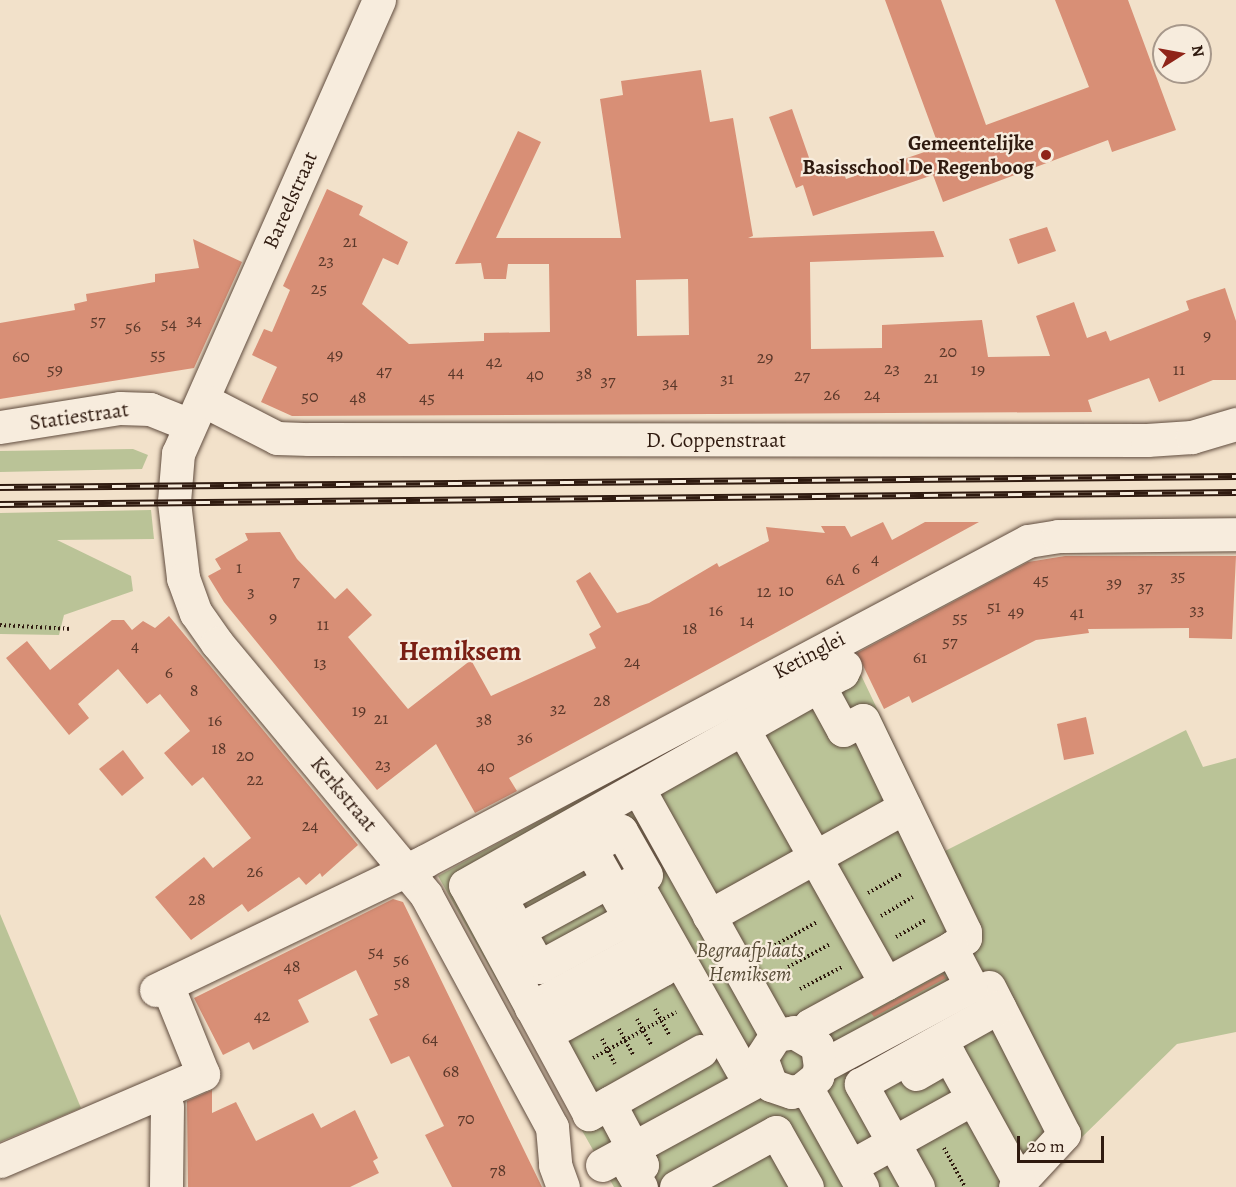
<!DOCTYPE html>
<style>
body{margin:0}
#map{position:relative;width:1236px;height:1187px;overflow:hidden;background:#f2e1ca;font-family:Alegreya,serif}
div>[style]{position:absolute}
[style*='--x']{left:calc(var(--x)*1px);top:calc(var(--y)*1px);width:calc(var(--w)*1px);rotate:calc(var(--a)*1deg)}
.green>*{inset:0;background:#bac397}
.building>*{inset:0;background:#d88f76}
.path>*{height:4px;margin-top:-2px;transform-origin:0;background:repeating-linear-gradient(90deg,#301b10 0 1.5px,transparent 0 4.5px)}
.roads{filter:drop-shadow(0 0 2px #604c3e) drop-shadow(0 0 2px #604c3e)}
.minor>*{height:33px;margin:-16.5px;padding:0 16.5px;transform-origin:16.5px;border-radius:16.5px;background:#f7ecdd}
.rail>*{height:7px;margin-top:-3.5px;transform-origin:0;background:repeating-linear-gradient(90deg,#f7ecdd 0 14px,#301b10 0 28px);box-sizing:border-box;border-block:2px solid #301b10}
.dots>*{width:16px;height:16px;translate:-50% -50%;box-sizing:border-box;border:3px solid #f7ecdd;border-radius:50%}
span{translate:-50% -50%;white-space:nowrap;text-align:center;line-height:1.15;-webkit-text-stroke:4.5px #f7ecdd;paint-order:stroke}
.number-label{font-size:18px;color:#5a382a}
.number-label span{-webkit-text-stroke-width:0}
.poi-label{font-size:21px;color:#301b10;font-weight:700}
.right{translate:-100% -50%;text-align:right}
.street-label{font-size:21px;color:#301b10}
.park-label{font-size:21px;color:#594d38;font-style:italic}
.district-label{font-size:27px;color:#7a1f14;font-weight:700}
.north{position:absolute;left:1152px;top:24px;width:60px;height:60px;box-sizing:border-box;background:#f7ecdd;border:2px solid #a7988b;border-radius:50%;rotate:79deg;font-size:16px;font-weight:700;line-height:24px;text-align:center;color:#301b10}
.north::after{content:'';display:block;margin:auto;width:21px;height:27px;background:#8f2418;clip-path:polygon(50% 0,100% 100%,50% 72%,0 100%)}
.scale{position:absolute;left:1017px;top:1136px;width:87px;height:27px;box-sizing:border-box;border:3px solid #301b10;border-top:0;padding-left:8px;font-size:18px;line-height:21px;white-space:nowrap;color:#301b10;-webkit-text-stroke:4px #f7ecdd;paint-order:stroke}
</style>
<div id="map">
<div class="green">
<i style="clip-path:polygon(133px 449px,148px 455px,142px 469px,0 472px,0 451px)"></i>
<i style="clip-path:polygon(151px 510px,154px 539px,57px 540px,131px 576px,133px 591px,64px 615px,59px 635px,0 634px,0 513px)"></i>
<i style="clip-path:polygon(850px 652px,945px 851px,1186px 730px,1203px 767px,1236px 758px,1236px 1032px,1177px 1044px,1031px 1187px,614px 1187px,438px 876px)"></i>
<i style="clip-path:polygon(0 914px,81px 1108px,0 1142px)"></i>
</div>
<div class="building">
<i style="clip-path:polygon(885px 0,941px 0,986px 125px,1089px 87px,1055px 0,1128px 0,1176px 130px,1112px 152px,1108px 140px,943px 202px,933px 175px,813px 216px,803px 185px,796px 188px,769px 117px,792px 109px,814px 172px,840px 162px,846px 179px,939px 147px)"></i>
<i style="clip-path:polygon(evenodd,701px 70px,710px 122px,733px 118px,753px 236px,748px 238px,934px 231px,944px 257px,810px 262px,811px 349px,882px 348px,882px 325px,982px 320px,988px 357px,1050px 356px,1036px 316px,1074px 302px,1087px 338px,1106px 331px,1110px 341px,1189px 310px,1186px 301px,1225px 288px,1236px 321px,1236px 380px,1213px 380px,1159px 402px,1149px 378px,1088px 400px,1092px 412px,292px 416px,261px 402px,277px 367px,252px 355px,264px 329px,272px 332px,290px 290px,283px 286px,327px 189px,363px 206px,359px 215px,408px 242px,398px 265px,383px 258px,362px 304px,409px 344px,484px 341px,484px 333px,550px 332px,549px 264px,508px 264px,506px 279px,484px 279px,481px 263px,455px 264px,518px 131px,541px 142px,496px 238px,621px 238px,600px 99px,623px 95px,621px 81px,701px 70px,688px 279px,689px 335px,637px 336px,636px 280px,688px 279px)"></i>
<i style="clip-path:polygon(1047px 227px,1056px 251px,1018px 264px,1009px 239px)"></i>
<i style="clip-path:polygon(193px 239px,242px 262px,194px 368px,0 399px,0 323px,75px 310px,74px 304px,87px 301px,86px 294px,155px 282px,155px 274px,199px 268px)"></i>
<i style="clip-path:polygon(883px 522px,892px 540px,925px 522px,979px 522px,509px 778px,517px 791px,475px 813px,436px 744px,377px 790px,224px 602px,208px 576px,221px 569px,215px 559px,248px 540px,245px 533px,280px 532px,297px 559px,335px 599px,347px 588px,372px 615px,348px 637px,408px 709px,471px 660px,491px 696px,596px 648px,589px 634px,601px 627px,576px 581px,590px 572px,617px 613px,649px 603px,717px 563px,719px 567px,769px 541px,766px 527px,825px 533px,821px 526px,845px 526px,851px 537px)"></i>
<i style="clip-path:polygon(1065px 556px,1236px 556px,1232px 639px,1189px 638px,1189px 628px,1088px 629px,1089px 633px,1036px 640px,912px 703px,909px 696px,884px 709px,857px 653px,1028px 562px)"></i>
<i style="clip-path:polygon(169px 616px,358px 845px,322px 877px,320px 873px,306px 885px,299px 877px,248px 912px,242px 904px,191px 940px,155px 897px,204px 857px,213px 868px,251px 838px,203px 777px,192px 786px,164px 753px,190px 731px,160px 694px,147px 704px,118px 669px,78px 704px,89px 718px,69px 735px,6px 658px,27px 641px,50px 670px,112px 620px,124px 620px,132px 630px,143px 621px,155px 628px)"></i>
<i style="clip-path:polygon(1086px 717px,1094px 754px,1064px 760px,1057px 724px)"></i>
<i style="clip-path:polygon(123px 750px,144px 778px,122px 796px,99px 769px)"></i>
<i style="clip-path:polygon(393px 899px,403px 902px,542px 1187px,452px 1187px,425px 1135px,444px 1126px,409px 1056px,391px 1064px,369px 1019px,378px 1015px,356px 970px,298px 1000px,309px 1022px,253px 1050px,249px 1042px,223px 1055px,194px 998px)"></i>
<i style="clip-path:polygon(943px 974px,946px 978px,874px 1017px,871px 1013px)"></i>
<i style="clip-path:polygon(212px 1090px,212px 1113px,236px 1102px,256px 1141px,313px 1113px,321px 1128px,355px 1110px,378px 1158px,373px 1161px,379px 1173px,350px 1187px,188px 1187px,187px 1101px)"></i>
</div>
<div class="path">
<i style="--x:0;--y:625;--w:72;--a:3.2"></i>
<i style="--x:868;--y:893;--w:40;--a:-29.7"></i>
<i style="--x:881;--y:916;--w:37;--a:-31"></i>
<i style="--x:896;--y:937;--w:34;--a:-30"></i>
<i style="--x:775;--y:945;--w:48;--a:-28.7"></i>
<i style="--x:788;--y:967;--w:48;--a:-28.7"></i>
<i style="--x:800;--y:989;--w:47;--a:-27.6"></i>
<i style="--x:655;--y:1009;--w:29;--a:61"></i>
<i style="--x:637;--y:1019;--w:29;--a:61"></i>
<i style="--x:619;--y:1029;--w:29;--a:61"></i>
<i style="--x:602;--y:1039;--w:28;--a:63"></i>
<i style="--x:593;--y:1058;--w:95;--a:-29"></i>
<i style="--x:944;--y:1148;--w:44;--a:61.7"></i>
</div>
<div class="roads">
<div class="minor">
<i style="--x:379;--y:0;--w:496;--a:113.9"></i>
<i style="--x:178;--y:453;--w:49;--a:94.7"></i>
<i style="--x:174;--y:502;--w:77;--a:83.2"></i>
<i style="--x:183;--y:578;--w:37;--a:70"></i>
<i style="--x:196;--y:613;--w:37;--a:55"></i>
<i style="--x:217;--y:643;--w:327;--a:50.3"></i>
<i style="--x:426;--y:895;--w:264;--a:61.5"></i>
<i style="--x:552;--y:1127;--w:38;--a:85"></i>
<i style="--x:555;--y:1165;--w:23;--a:70"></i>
<i style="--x:203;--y:400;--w:83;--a:27.2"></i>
<i style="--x:277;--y:438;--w:32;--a:2"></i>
<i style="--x:309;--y:439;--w:838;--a:0.07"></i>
<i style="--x:1147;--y:440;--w:45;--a:-3.8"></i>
<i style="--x:1192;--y:437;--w:46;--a:-16.5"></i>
<i style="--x:0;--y:427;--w:121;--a:-9"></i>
<i style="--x:120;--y:408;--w:30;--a:2"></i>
<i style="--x:150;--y:409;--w:43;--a:21.8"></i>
<i style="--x:819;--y:686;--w:50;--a:61.4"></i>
<i style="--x:843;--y:730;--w:22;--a:-27"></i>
<i style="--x:863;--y:720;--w:235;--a:64.3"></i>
<i style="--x:965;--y:932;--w:6;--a:90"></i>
<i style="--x:965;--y:938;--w:17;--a:144"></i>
<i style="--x:743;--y:729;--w:292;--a:60.7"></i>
<i style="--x:638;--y:788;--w:283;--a:60.8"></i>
<i style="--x:635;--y:881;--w:215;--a:60.5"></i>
<i style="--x:615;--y:892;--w:35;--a:-29"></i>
<i style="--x:646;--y:875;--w:51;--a:-119.6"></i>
<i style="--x:621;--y:831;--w:138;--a:151.4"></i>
<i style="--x:500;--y:897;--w:80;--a:60.9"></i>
<i style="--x:539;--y:967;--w:102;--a:-28.6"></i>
<i style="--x:709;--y:916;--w:224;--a:-29.1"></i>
<i style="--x:519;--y:930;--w:102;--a:-28.6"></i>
<i style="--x:989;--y:987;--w:165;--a:63"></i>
<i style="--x:1064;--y:1134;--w:72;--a:132.8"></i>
<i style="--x:156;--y:990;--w:298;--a:-25.6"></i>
<i style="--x:425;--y:861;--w:683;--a:-27.95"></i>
<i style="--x:1028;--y:541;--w:30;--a:-9"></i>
<i style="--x:1058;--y:536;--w:178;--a:-0.6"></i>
<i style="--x:531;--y:1008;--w:130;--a:-28.5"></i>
<i style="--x:645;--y:946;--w:112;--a:-119.3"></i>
<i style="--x:562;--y:1025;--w:115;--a:-29"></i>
<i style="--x:663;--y:969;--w:13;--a:-119"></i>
<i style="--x:803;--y:1034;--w:11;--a:-52"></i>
<i style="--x:810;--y:1025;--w:161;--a:-28.6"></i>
<i style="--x:951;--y:948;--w:43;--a:62.2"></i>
<i style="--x:971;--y:986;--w:171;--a:151.8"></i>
<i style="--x:820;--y:1067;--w:10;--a:107"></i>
<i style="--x:817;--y:1077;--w:21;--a:141"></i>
<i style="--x:801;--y:1090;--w:10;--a:169"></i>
<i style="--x:791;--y:1092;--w:21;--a:-161"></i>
<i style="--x:771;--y:1085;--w:29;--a:-110"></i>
<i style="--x:761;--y:1058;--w:27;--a:-57"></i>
<i style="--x:776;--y:1035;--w:18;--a:-9"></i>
<i style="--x:794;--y:1032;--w:27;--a:31"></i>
<i style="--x:817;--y:1046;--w:21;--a:82"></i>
<i style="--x:701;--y:1051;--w:129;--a:150.6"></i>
<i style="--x:589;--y:1114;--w:260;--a:-118.4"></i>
<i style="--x:465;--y:885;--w:433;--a:-29.4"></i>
<i style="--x:842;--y:673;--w:7;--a:-63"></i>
<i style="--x:916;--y:1074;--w:38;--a:-30"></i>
<i style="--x:949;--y:1055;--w:145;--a:61.1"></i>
<i style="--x:806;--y:1087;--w:115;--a:60.8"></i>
<i style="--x:609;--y:1103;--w:70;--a:62"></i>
<i style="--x:642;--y:1165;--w:12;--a:156"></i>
<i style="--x:631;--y:1170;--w:20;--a:60"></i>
<i style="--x:0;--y:1161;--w:221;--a:-23.2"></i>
<i style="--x:203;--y:1074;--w:96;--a:-112"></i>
<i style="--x:602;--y:1165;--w:186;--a:-28.6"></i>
<i style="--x:851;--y:1166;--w:138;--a:-29"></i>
<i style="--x:166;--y:1187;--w:81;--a:-89.3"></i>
<i style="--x:676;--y:1187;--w:114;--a:-28.8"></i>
<i style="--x:776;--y:1132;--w:63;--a:60.6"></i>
<i style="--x:918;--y:1187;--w:118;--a:-119"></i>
<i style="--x:861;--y:1084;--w:158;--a:-29.2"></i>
</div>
</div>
<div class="rail">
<i style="--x:0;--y:487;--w:1236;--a:-0.51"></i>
<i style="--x:0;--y:504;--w:1236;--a:-0.56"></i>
</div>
<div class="dots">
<i style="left:1046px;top:155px;background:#8f2418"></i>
</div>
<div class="number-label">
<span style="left:350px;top:241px">21</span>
<span style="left:326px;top:260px">23</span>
<span style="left:319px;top:288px">25</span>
<span style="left:194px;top:319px">34</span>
<span style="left:98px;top:320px">57</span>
<span style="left:169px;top:323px">54</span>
<span style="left:133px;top:326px">56</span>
<span style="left:1207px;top:335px">9</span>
<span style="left:948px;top:351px">20</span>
<span style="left:158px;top:354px">55</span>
<span style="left:335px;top:354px">49</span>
<span style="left:21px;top:356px">60</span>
<span style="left:765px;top:357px">29</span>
<span style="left:494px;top:361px">42</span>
<span style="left:892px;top:368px">23</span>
<span style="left:55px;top:369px">59</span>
<span style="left:978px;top:369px">19</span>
<span style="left:1179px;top:369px">11</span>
<span style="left:384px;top:370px">47</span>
<span style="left:456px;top:371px">44</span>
<span style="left:584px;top:373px">38</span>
<span style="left:535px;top:374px">40</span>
<span style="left:802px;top:375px">27</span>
<span style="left:931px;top:377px">21</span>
<span style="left:727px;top:378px">31</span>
<span style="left:608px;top:380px">37</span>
<span style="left:670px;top:382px">34</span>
<span style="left:832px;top:394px">26</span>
<span style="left:872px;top:394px">24</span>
<span style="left:310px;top:396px">50</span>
<span style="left:358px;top:397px">48</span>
<span style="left:427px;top:397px">45</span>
<span style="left:875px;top:558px">4</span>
<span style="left:239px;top:567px">1</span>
<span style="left:856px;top:568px">6</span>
<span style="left:1178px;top:575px">35</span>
<span style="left:835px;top:579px">6A</span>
<span style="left:1041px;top:579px">45</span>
<span style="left:296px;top:580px">7</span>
<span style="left:1114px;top:582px">39</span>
<span style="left:1145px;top:586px">37</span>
<span style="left:786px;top:590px">10</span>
<span style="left:251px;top:591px">3</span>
<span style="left:764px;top:591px">12</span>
<span style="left:994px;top:606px">51</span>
<span style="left:1197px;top:609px">33</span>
<span style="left:716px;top:610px">16</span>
<span style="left:1016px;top:611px">49</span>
<span style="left:1077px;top:612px">41</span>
<span style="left:273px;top:617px">9</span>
<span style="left:960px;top:617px">55</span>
<span style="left:747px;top:620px">14</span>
<span style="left:323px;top:624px">11</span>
<span style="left:690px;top:628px">18</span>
<span style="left:950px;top:641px">57</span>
<span style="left:135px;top:645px">4</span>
<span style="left:920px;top:657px">61</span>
<span style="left:632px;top:661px">24</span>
<span style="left:320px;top:662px">13</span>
<span style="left:169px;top:672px">6</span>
<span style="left:194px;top:690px">8</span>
<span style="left:602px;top:700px">28</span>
<span style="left:558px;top:708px">32</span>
<span style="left:359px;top:710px">19</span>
<span style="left:381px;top:718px">21</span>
<span style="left:484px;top:719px">38</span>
<span style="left:215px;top:720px">16</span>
<span style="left:525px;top:737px">36</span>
<span style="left:219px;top:748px">18</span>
<span style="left:245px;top:755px">20</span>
<span style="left:383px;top:764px">23</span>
<span style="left:486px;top:766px">40</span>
<span style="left:255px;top:779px">22</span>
<span style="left:310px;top:825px">24</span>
<span style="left:255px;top:871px">26</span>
<span style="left:197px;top:899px">28</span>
<span style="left:376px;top:951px">54</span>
<span style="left:401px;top:959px">56</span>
<span style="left:292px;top:966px">48</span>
<span style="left:402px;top:982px">58</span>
<span style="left:262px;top:1015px">42</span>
<span style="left:430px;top:1038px">64</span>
<span style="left:451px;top:1071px">68</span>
<span style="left:466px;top:1118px">70</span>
<span style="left:498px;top:1170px">78</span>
</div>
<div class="poi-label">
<span class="right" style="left:1034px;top:155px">Gemeentelijke<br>Basisschool De Regenboog</span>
</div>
<div class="street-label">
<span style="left:290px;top:200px;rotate:-66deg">Bareelstraat</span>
<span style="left:79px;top:416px;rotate:-8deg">Statiestraat</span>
<span style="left:716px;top:440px">D. Coppenstraat</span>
<span style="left:809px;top:655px;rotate:-28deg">Ketinglei</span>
<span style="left:344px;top:794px;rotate:50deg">Kerkstraat</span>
</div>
<div class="park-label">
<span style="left:750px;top:962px">Begraafplaats<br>Hemiksem</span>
</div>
<div class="district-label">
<span style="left:460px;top:652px">Hemiksem</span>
</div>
<div class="north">N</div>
<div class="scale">20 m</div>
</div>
